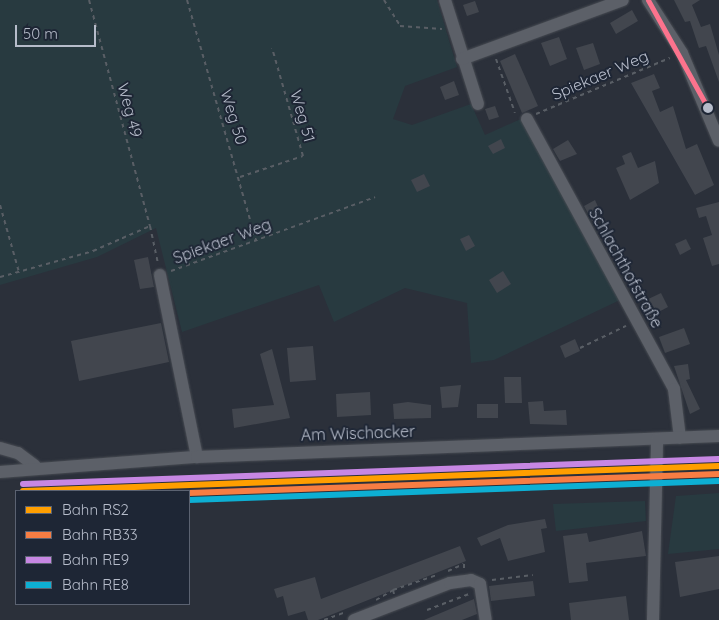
<!DOCTYPE html>
<meta charset="utf-8">
<style>
body{margin:0}
#map{position:relative;width:719px;height:620px;overflow:hidden;background:#2b303a;font-family:Quicksand,sans-serif}
div>[style]{position:absolute}
[style*='--x']{left:calc(var(--x)*1px);top:calc(var(--y)*1px);width:calc(var(--w)*1px);rotate:calc(var(--a)*1deg)}
.green>*{inset:0;background:#283a40}
.building>*{inset:0;background:#42464e}
.path>*{height:2px;margin-top:-1px;transform-origin:0;background:repeating-linear-gradient(90deg,#595e65 0 4px,transparent 0 8px)}
.roads{filter:drop-shadow(0 0 1px #474b52) drop-shadow(0 0 1px #474b52)}
.minor>*{height:12px;margin:-6px;padding:0 6px;transform-origin:6px;border-radius:6px;background:#5c6068}
.bus-1>*{height:5px;margin:-2.5px;padding:0 2.5px;transform-origin:2.5px;border-radius:2.5px;background:#fc738d}
.rail-1>*{height:6px;margin:-3px;padding:0 3px;transform-origin:3px;border-radius:3px;background:#ff9e00}
.rail-2>*{height:6px;margin:-3px;padding:0 3px;transform-origin:3px;border-radius:3px;background:#f77d43}
.rail-3>*{height:6px;margin:-3px;padding:0 3px;transform-origin:3px;border-radius:3px;background:#c787e3}
.rail-4>*{height:6px;margin:-3px;padding:0 3px;transform-origin:3px;border-radius:3px;background:#0dafd3}
.dots>*{width:14px;height:14px;translate:-50% -50%;box-sizing:border-box;border:2px solid #1e2635;border-radius:50%}
span{translate:-50% -50%;white-space:nowrap;text-align:center;line-height:1.15;-webkit-text-stroke:4px #1e2635;paint-order:stroke}
.street-label{font-size:16px;color:#b6bcca}
.legend{position:absolute;left:15px;top:490px;width:175px;height:115px;box-sizing:border-box;background:#1e2635;border:1px solid #5b6271;margin:0;padding:6px 9px;list-style:none;font-size:15px;color:#b6bcca}
.legend li{display:flex;align-items:center;gap:10px;height:25px}
.legend b{width:25px;border:1px solid #5b6271}
.scale{position:absolute;left:15px;top:25px;width:81px;height:22px;box-sizing:border-box;border:2px solid #b6bcca;border-top:0;padding-left:6px;font-size:15px;line-height:18px;white-space:nowrap;color:#b6bcca;-webkit-text-stroke:4px #1e2635;paint-order:stroke}
</style>
<div id="map">
<div class="green">
<i style="clip-path:polygon(0 0,437px 0,457px 67px,405px 86px,393px 119px,412px 125px,471px 104px,485px 135px,523px 118px,620px 300px,494px 360px,471px 363px,467px 303px,405px 288px,334px 322px,319px 285px,182px 332px,156px 228px,97px 257px,0 285px)"></i>
<i style="clip-path:polygon(719px 493px,719px 549px,668px 554px,676px 496px)"></i>
<i style="clip-path:polygon(645px 501px,646px 521px,556px 531px,553px 504px)"></i>
</div>
<div class="building">
<i style="clip-path:polygon(674px 0,700px 0,692px 5px,701px 27px,710px 24px,719px 55px,719px 82px,706px 46px,699px 48px,690px 21px,685px 22px)"></i>
<i style="clip-path:polygon(475px 1px,479px 12px,467px 16px,463px 5px)"></i>
<i style="clip-path:polygon(632px 10px,638px 21px,616px 34px,610px 23px)"></i>
<i style="clip-path:polygon(559px 37px,567px 59px,550px 66px,541px 43px)"></i>
<i style="clip-path:polygon(593px 43px,600px 64px,584px 70px,576px 48px)"></i>
<i style="clip-path:polygon(515px 54px,538px 106px,522px 113px,500px 61px)"></i>
<i style="clip-path:polygon(654px 74px,660px 88px,652px 91px,660px 112px,673px 106px,686px 149px,697px 144px,714px 185px,695px 195px,631px 83px)"></i>
<i style="clip-path:polygon(454px 81px,459px 95px,445px 100px,440px 87px)"></i>
<i style="clip-path:polygon(495px 106px,499px 117px,489px 120px,485px 109px)"></i>
<i style="clip-path:polygon(501px 139px,505px 148px,493px 154px,488px 146px)"></i>
<i style="clip-path:polygon(568px 140px,577px 154px,560px 161px,553px 149px)"></i>
<i style="clip-path:polygon(631px 152px,638px 168px,655px 161px,659px 183px,630px 200px,616px 168px,625px 164px,622px 156px)"></i>
<i style="clip-path:polygon(424px 174px,430px 186px,417px 192px,411px 180px)"></i>
<i style="clip-path:polygon(595px 200px,602px 216px,592px 221px,584px 206px)"></i>
<i style="clip-path:polygon(719px 202px,719px 264px,712px 266px,703px 238px,712px 235px,706px 216px,699px 218px,696px 208px)"></i>
<i style="clip-path:polygon(469px 235px,475px 246px,466px 251px,460px 239px)"></i>
<i style="clip-path:polygon(686px 239px,691px 249px,680px 255px,675px 244px)"></i>
<i style="clip-path:polygon(148px 257px,154px 287px,140px 289px,134px 260px)"></i>
<i style="clip-path:polygon(503px 271px,511px 284px,497px 293px,489px 280px)"></i>
<i style="clip-path:polygon(661px 293px,668px 307px,649px 317px,642px 302px)"></i>
<i style="clip-path:polygon(161px 323px,169px 362px,79px 381px,71px 341px)"></i>
<i style="clip-path:polygon(684px 328px,690px 344px,665px 353px,659px 337px)"></i>
<i style="clip-path:polygon(575px 339px,580px 351px,565px 358px,560px 346px)"></i>
<i style="clip-path:polygon(313px 346px,316px 380px,290px 382px,287px 348px)"></i>
<i style="clip-path:polygon(272px 349px,290px 418px,234px 428px,232px 409px,274px 405px,260px 354px)"></i>
<i style="clip-path:polygon(688px 364px,690px 379px,686px 380px,700px 409px,690px 414px,674px 366px)"></i>
<i style="clip-path:polygon(504px 377px,521px 377px,522px 403px,505px 403px)"></i>
<i style="clip-path:polygon(461px 385px,458px 407px,442px 408px,440px 387px)"></i>
<i style="clip-path:polygon(370px 392px,371px 415px,337px 417px,336px 394px)"></i>
<i style="clip-path:polygon(543px 401px,544px 411px,566px 410px,567px 425px,530px 424px,528px 402px)"></i>
<i style="clip-path:polygon(408px 402px,431px 405px,431px 418px,394px 419px,393px 404px)"></i>
<i style="clip-path:polygon(477px 404px,498px 404px,498px 418px,477px 418px)"></i>
<i style="clip-path:polygon(545px 519px,547px 528px,541px 529px,545px 552px,508px 561px,500px 538px,481px 546px,477px 538px,508px 525px)"></i>
<i style="clip-path:polygon(642px 531px,646px 556px,586px 563px,588px 581px,569px 583px,563px 536px,587px 533px,589px 542px)"></i>
<i style="clip-path:polygon(460px 546px,466px 561px,318px 620px,308px 620px,305px 611px,288px 616px,283px 596px,277px 598px,274px 589px,315px 577px,321px 599px)"></i>
<i style="clip-path:polygon(719px 556px,719px 589px,680px 597px,675px 562px)"></i>
<i style="clip-path:polygon(533px 581px,535px 596px,491px 601px,489px 586px)"></i>
<i style="clip-path:polygon(626px 596px,629px 620px,571px 620px,569px 603px)"></i>
<i style="clip-path:polygon(474px 599px,477px 614px,462px 620px,424px 620px)"></i>
</div>
<div class="path">
<i style="--x:89;--y:0;--w:234;--a:74.9"></i>
<i style="--x:187;--y:0;--w:251;--a:74"></i>
<i style="--x:384;--y:0;--w:31;--a:58"></i>
<i style="--x:400;--y:26;--w:42;--a:4.1"></i>
<i style="--x:496;--y:59;--w:57;--a:70.6"></i>
<i style="--x:536;--y:114;--w:145;--a:-22.7"></i>
<i style="--x:240;--y:177;--w:66;--a:-18.4"></i>
<i style="--x:303;--y:156;--w:112;--a:-106"></i>
<i style="--x:0;--y:205;--w:70;--a:74.2"></i>
<i style="--x:171;--y:271;--w:217;--a:-19.9"></i>
<i style="--x:0;--y:277;--w:97;--a:-15.6"></i>
<i style="--x:93;--y:251;--w:62;--a:-23.7"></i>
<i style="--x:150;--y:226;--w:39;--a:78"></i>
<i style="--x:580;--y:348;--w:51;--a:-25.6"></i>
<i style="--x:448;--y:571;--w:17;--a:-24"></i>
<i style="--x:464;--y:564;--w:6;--a:90"></i>
<i style="--x:492;--y:580;--w:41;--a:-7"></i>
<i style="--x:394;--y:594;--w:4;--a:-104"></i>
<i style="--x:393;--y:590;--w:46;--a:-18.8"></i>
<i style="--x:376;--y:600;--w:20;--a:-30"></i>
<i style="--x:427;--y:610;--w:45;--a:-20.9"></i>
<i style="--x:324;--y:620;--w:23;--a:-20"></i>
</div>
<div class="roads">
<div class="minor">
<i style="--x:445;--y:0;--w:109;--a:72.4"></i>
<i style="--x:648;--y:0;--w:63;--a:57.3"></i>
<i style="--x:682;--y:53;--w:95;--a:67.2"></i>
<i style="--x:462;--y:59;--w:171;--a:-20.1"></i>
<i style="--x:527;--y:119;--w:307;--a:61.4"></i>
<i style="--x:674;--y:389;--w:49;--a:83"></i>
<i style="--x:160;--y:275;--w:186;--a:78.5"></i>
<i style="--x:0;--y:448;--w:19;--a:16"></i>
<i style="--x:18;--y:453;--w:21;--a:37"></i>
<i style="--x:0;--y:472;--w:198;--a:-4.4"></i>
<i style="--x:197;--y:457;--w:522;--a:-2.3"></i>
<i style="--x:354;--y:620;--w:103;--a:-21.1"></i>
<i style="--x:450;--y:583;--w:21;--a:-8"></i>
<i style="--x:471;--y:580;--w:10;--a:24"></i>
<i style="--x:480;--y:584;--w:36;--a:81"></i>
<i style="--x:653;--y:620;--w:181;--a:-88.7"></i>
</div>
</div>
<div class="bus-1">
<i style="--x:648;--y:0;--w:126;--a:61"></i>
</div>
<div class="rail-1">
<i style="--x:23;--y:491;--w:696;--a:-2.06"></i>
</div>
<div class="rail-2">
<i style="--x:189;--y:493;--w:530;--a:-2.05"></i>
</div>
<div class="rail-3">
<i style="--x:23;--y:484;--w:696;--a:-2.06"></i>
</div>
<div class="rail-4">
<i style="--x:189;--y:500;--w:530;--a:-2.05"></i>
</div>
<div class="dots">
<i style="left:708px;top:108px;background:#b6bcca"></i>
</div>
<div class="street-label">
<span style="left:600px;top:75px;rotate:-23deg">Spiekaer Weg</span>
<span style="left:130px;top:110px;rotate:75deg">Weg 49</span>
<span style="left:303px;top:116px;rotate:74deg">Weg 51</span>
<span style="left:234px;top:117px;rotate:73deg">Weg 50</span>
<span style="left:222px;top:241px;rotate:-20deg">Spiekaer Weg</span>
<span style="left:626px;top:268px;rotate:61deg">Schlachthofstraße</span>
<span style="left:358px;top:433px;rotate:-2deg">Am Wischacker</span>
</div>
<ul class="legend">
<li><b style="height:6px;background:#ff9e00"></b>Bahn RS2</li>
<li><b style="height:6px;background:#f77d43"></b>Bahn RB33</li>
<li><b style="height:6px;background:#c787e3"></b>Bahn RE9</li>
<li><b style="height:6px;background:#0dafd3"></b>Bahn RE8</li>
</ul>
<div class="scale">50 m</div>
</div>
